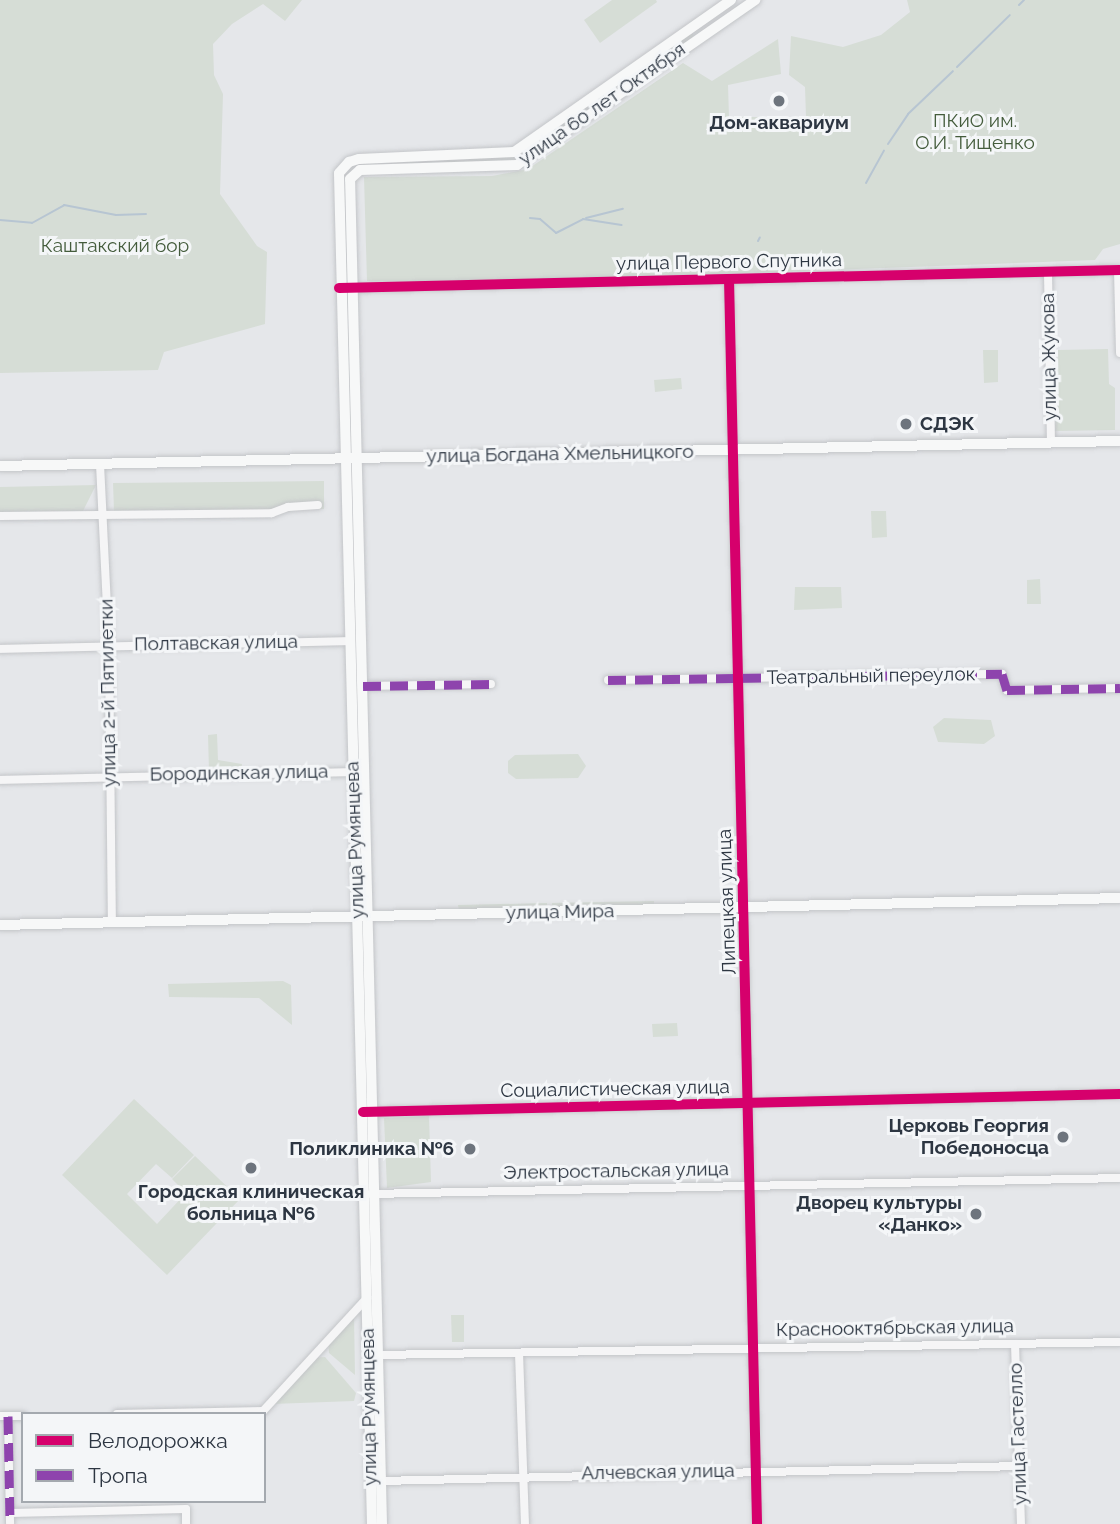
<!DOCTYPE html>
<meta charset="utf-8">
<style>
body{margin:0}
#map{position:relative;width:1120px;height:1524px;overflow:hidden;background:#e5e7ea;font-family:Raleway,sans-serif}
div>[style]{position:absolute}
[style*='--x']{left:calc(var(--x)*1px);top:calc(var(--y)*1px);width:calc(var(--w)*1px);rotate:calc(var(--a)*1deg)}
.green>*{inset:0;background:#d6ddd6}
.stream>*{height:2px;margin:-1px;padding:0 1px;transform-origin:1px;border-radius:1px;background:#b7c5d2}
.roads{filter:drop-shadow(0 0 2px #c3c5c8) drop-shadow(0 0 2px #c3c5c8)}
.street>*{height:8px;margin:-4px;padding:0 4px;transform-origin:4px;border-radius:4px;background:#f5f5f6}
.secondary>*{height:10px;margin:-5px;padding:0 5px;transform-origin:5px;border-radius:5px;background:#f7f8f8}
.quiet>*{height:9px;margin-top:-4.5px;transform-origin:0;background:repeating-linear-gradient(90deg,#8e44ad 0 18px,transparent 0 27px)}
.cycleway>*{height:10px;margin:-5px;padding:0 5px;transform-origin:5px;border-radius:5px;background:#d6006c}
.dots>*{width:19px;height:19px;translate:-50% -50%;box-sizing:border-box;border:4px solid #f4f6f8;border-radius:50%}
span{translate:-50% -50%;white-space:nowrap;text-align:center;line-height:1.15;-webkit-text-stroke:6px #f4f6f8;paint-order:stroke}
.street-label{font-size:19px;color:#2d3642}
.park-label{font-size:19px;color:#445c3c}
.poi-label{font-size:19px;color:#2d3642;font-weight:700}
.left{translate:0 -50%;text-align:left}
.right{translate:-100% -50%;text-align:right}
.legend{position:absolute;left:21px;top:1412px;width:245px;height:91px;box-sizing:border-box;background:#f4f6f8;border:2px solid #a4a9af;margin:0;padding:9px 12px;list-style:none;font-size:21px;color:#2d3642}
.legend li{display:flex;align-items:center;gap:14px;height:35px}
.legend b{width:35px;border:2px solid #a4a9af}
</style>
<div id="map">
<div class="green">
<i style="clip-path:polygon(0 0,302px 0,285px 21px,263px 4px,232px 24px,213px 44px,214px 75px,223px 94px,220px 194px,257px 246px,267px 252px,265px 324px,164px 352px,158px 370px,0 373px)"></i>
<i style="clip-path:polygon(612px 0,656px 0,657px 2px,600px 43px,584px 20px)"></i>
<i style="clip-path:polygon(907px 0,1120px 0,1120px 244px,1103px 249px,1095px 260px,506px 282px,367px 281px,364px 177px,492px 176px,528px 169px,683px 63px,712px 81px,778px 39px,781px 74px,728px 85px,729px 117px,758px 117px,777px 123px,806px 117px,805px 87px,789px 75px,791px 36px,843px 47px,881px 35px,910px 12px)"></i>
<i style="clip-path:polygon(691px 32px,694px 36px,516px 161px,379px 164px,514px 155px)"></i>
<i style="clip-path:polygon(1108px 349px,1109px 384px,1115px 388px,1115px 430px,1055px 431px,1058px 350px)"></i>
<i style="clip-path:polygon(983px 350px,998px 350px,998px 382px,984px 383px)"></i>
<i style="clip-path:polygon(681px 378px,682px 389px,655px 392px,654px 380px)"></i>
<i style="clip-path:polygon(324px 481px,324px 509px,114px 511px,113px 483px)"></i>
<i style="clip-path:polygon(96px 485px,83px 511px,0 512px,0 487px)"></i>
<i style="clip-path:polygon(871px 511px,886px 511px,887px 537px,872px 538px)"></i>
<i style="clip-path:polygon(1040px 579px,1041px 604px,1027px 604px,1027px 580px)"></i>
<i style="clip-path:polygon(795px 587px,841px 587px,842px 608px,794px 610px)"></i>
<i style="clip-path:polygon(944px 718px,991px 720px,995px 736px,984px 744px,938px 742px,933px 727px)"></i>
<i style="clip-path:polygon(217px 734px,218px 760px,242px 764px,241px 771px,209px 771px,208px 735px)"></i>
<i style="clip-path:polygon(578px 754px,586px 766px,578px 778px,516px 779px,508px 773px,508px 761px,515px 755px)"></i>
<i style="clip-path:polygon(654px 901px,654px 906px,552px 908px,552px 903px)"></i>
<i style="clip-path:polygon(547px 903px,547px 909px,459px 911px,458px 905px)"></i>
<i style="clip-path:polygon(283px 981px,291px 985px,292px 1025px,259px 998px,169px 997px,168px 984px)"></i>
<i style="clip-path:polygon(677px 1023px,678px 1036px,653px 1037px,652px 1024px)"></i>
<i style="clip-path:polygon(134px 1099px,194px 1155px,172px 1178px,156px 1164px,127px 1194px,157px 1224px,186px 1193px,172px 1179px,195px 1156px,240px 1199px,167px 1275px,62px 1175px)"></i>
<i style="clip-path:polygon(429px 1116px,431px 1182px,387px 1188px,384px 1118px)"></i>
<i style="clip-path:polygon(354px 1315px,355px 1375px,329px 1353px,328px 1341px)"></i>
<i style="clip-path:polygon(451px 1315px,464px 1315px,464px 1342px,452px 1342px)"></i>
<i style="clip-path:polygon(325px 1357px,356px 1393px,354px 1401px,272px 1404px,313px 1358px)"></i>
</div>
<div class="stream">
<i style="--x:1019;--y:5;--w:7;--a:-45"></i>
<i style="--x:957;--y:67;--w:74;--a:-44.5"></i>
<i style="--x:888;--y:144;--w:36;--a:-56"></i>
<i style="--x:908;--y:114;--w:62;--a:-43.7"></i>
<i style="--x:866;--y:183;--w:37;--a:-61"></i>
<i style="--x:530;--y:218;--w:10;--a:6"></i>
<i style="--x:540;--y:219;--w:21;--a:41"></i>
<i style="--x:556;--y:233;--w:30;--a:-27"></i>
<i style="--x:583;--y:219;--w:39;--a:9"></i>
<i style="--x:586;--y:218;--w:38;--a:-14"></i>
<i style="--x:0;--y:220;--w:32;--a:5"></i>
<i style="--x:32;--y:223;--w:37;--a:-29"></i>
<i style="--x:64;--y:205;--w:53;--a:10.9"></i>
<i style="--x:116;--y:215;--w:30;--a:-2"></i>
<i style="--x:758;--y:241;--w:4;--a:-63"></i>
</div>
<div class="roads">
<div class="street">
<i style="--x:1118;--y:270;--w:83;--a:88.6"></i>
<i style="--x:1048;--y:272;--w:170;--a:89"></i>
<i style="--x:729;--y:279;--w:1245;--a:88.71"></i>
<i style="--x:349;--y:288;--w:771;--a:-1.34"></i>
<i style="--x:100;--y:464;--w:181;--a:87.2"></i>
<i style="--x:109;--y:645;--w:277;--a:89.4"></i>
<i style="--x:0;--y:516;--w:272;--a:-0.6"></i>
<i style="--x:272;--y:513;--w:17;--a:-21"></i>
<i style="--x:288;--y:507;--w:30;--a:-4"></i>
<i style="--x:0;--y:649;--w:349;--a:-1.3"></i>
<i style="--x:608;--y:680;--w:394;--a:-0.9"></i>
<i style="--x:1002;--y:674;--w:17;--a:73"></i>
<i style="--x:1007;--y:690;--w:113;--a:-1"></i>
<i style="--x:363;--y:686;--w:128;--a:-0.9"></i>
<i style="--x:0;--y:780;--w:352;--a:-1.3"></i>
<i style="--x:367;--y:1112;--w:753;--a:-1.37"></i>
<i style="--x:371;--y:1194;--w:749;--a:-1.22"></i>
<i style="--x:1015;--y:1344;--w:180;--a:88.1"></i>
<i style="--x:519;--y:1353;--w:171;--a:88"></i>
<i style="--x:378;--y:1355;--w:742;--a:-1"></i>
<i style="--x:117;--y:1414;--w:146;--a:-1.2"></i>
<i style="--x:263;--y:1411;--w:154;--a:-47.4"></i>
<i style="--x:0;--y:1416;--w:23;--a:0"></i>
<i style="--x:8;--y:1416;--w:108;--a:88.9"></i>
<i style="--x:380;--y:1481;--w:639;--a:-1.34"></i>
<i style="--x:10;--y:1513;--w:176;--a:-1.3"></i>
<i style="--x:186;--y:1509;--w:15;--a:90"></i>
</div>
<div class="secondary">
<i style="--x:0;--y:466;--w:1120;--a:-1.28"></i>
<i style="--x:0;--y:925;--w:1120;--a:-1.38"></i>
<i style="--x:372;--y:1524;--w:1351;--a:-91.4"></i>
<i style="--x:339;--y:173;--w:15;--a:-48"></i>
<i style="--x:349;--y:162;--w:10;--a:-17"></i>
<i style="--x:359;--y:159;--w:155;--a:-2.6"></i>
<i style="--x:514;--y:152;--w:265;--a:-35"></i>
<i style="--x:382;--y:1524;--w:1345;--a:-91.36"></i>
<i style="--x:350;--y:179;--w:13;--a:-42"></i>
<i style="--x:360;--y:170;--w:157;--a:-1.8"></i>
<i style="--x:517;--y:165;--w:290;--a:-34.7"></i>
</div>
</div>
<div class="quiet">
<i style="--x:608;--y:680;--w:394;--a:-0.9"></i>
<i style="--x:1002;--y:674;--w:17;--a:73"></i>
<i style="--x:1007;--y:690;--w:113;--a:-1"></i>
<i style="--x:363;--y:686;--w:128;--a:-0.9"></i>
<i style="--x:8;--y:1416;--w:108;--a:88.9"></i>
</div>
<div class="cycleway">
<i style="--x:729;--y:279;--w:1245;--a:88.71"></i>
<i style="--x:339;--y:288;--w:781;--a:-1.32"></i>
<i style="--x:363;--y:1112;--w:757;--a:-1.36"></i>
</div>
<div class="dots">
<i style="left:779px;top:101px;background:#6d747d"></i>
<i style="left:906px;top:424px;background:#6d747d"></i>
<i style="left:1063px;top:1137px;background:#6d747d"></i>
<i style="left:470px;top:1149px;background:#6d747d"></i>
<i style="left:251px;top:1168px;background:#6d747d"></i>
<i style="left:976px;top:1214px;background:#6d747d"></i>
</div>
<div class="street-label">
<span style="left:602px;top:104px;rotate:-35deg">улица 60 лет Октября</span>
<span style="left:729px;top:262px;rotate:-1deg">улица Первого Спутника</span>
<span style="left:1049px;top:357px;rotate:-91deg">улица Жукова</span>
<span style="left:560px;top:454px;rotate:-1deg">улица Богдана Хмельницкого</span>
<span style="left:216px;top:643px;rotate:-1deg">Полтавская улица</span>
<span style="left:871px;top:676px;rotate:-1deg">Театральный переулок</span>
<span style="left:108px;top:693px;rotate:-91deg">улица 2-й Пятилетки</span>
<span style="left:239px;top:773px;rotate:-1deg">Бородинская улица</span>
<span style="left:355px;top:840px;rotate:-92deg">улица Румянцева</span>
<span style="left:727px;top:902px;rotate:-92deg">Липецкая улица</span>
<span style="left:560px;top:912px;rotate:-1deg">улица Мира</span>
<span style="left:615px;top:1089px;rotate:-1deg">Социалистическая улица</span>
<span style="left:616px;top:1171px;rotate:-1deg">Электростальская улица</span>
<span style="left:895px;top:1328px;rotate:-1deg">Краснооктябрьская улица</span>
<span style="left:369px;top:1407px;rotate:-91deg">улица Румянцева</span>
<span style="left:1018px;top:1434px;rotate:-92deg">улица Гастелло</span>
<span style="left:658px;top:1472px;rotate:-1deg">Алчевская улица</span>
</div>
<div class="park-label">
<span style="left:975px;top:132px">ПКиО им.<br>О.И. Тищенко</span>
<span style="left:115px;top:246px">Каштакский бор</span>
</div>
<div class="poi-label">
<span style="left:779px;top:123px">Дом-аквариум</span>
<span class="left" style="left:920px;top:424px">СДЭК</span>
<span class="right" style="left:1049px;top:1137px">Церковь Георгия<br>Победоносца</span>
<span class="right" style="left:454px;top:1149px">Поликлиника №6</span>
<span style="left:251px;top:1203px">Городская клиническая<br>больница №6</span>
<span class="right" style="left:962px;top:1214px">Дворец культуры<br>«Данко»</span>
</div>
<ul class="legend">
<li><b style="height:9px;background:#d6006c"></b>Велодорожка</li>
<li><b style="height:9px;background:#8e44ad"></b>Тропа</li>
</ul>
</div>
